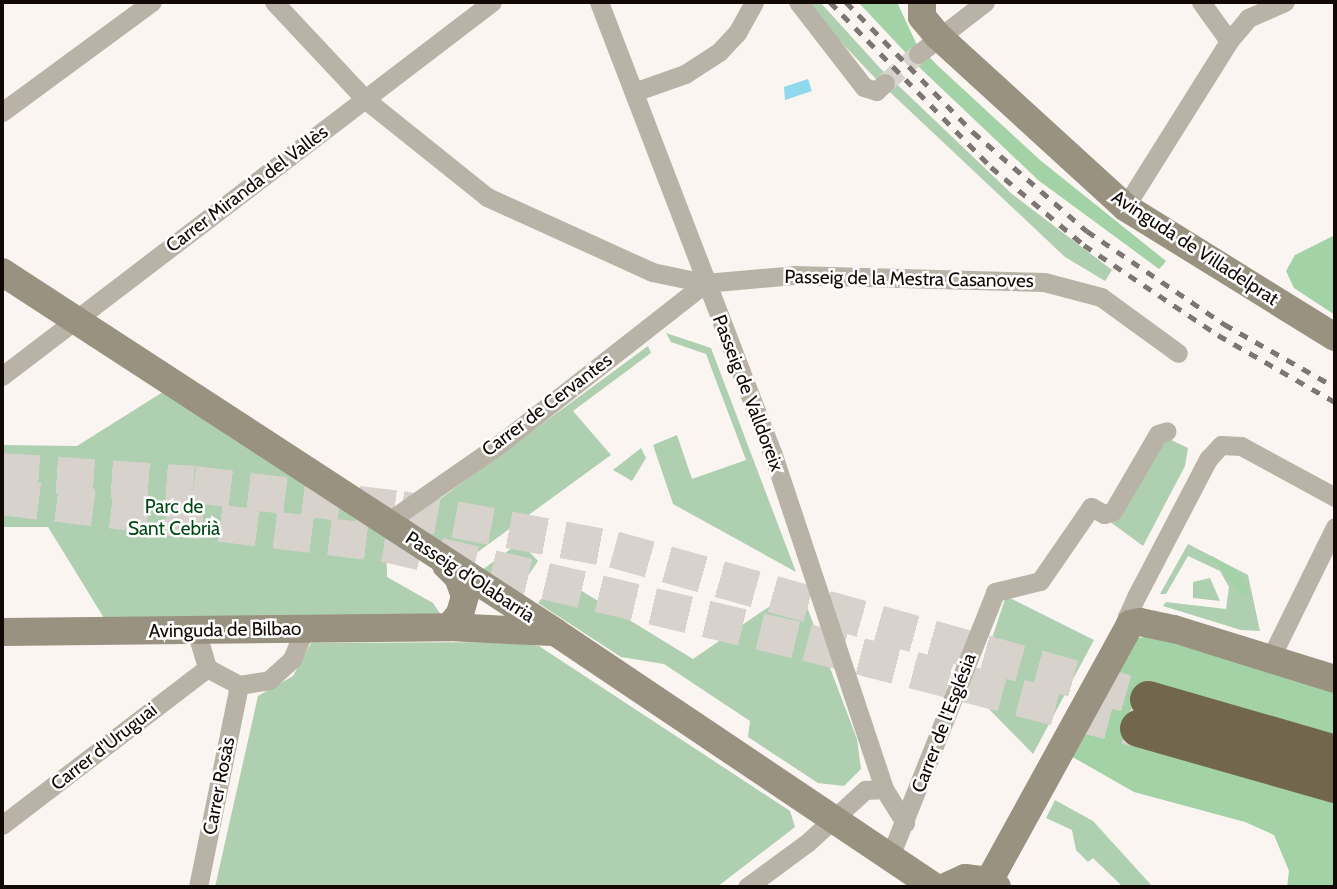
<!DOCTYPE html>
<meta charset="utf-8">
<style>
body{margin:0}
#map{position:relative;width:1337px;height:889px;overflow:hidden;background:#fbf5f1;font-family:Cabin,sans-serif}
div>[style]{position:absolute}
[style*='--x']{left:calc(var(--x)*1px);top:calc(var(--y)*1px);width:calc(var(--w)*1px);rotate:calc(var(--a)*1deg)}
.green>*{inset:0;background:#aecfb0}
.forest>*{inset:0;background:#a4d2a7}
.water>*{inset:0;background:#90d8ed}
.street-tunnel>*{height:19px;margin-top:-9.5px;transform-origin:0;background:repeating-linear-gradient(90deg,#d8d2cd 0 19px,transparent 0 29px)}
.highway-tunnel>*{height:37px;margin-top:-18.5px;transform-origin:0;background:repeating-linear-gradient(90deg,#d8d2cd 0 37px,transparent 0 55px)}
.street>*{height:19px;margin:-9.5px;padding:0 9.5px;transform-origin:9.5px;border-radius:9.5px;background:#b8b3a6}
.secondary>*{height:28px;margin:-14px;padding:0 14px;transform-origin:14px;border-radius:14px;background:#9a9280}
.highway>*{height:37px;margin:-18.5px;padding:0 18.5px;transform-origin:18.5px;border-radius:18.5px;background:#72664d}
.rail>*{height:5px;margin-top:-2.5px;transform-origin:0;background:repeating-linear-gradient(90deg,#7d7571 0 9px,transparent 0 18px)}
span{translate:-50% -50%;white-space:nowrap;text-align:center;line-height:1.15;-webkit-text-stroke:5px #fff;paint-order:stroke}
.street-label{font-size:19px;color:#120904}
.park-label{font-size:19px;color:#004812}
.frame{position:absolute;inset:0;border:4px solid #120904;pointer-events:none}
</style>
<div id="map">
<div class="green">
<i style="clip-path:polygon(803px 2px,820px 2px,880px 68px,1012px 194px,1112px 270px,1105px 281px,1065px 257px,876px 79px)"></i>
<i style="clip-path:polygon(666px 333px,711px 348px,796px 572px,673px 504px,653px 445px,677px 435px,692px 479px,746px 460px,706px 354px,671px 342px)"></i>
<i style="clip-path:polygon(648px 346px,651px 353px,573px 411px,611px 455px,464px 562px,413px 526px,414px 518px)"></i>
<i style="clip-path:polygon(174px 385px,386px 523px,387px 577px,433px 603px,449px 627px,112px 631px,48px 527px,2px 527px,2px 445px,77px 446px)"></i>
<i style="clip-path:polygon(1165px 437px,1188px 448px,1185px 466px,1143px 546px,1109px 521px)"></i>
<i style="clip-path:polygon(641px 448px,646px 458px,632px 481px,613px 470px)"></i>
<i style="clip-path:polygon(520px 542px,538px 561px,519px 589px,508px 583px,503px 587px,478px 573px)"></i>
<i style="clip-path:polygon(1188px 544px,1248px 575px,1260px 631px,1241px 630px,1163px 606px,1166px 602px,1226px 609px,1229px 587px,1220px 571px,1188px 556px,1166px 594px,1160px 594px)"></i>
<i style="clip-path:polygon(559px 577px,693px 659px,799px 586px,857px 739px,861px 769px,844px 786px,818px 783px,748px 737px,750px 721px,664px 664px,621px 657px,538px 603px)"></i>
<i style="clip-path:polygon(1210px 578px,1220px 601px,1193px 598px,1193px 582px)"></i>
<i style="clip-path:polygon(1006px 596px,1094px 640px,1033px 754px,989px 709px,1001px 674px,982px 668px)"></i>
<i style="clip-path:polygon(510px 642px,539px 646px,790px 811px,795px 827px,717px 887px,215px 887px,258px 696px,293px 676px,311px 643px)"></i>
<i style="clip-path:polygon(1055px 800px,1093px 821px,1153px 887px,1123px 887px,1093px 858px,1088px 862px,1076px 850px,1072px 830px,1046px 818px)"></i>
</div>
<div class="forest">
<i style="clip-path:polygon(858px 2px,897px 2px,916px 43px,937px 65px,1040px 160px,1166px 261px,1163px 265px,1159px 269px,1038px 180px,920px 68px)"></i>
<i style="clip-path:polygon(1335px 235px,1335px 315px,1294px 288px,1286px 271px,1295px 255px)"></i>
<i style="clip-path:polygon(1212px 556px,1240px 573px,1249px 591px,1243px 596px,1237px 591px,1217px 563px,1205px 558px)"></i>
<i style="clip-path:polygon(1151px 636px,1335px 693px,1335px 887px,1287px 887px,1289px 871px,1274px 835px,1245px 822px,1134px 792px,1069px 755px,1138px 638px)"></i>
</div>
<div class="water">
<i style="clip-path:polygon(808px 79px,812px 91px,785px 100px,784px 87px)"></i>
</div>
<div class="street-tunnel">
<i style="--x:885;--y:83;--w:44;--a:-41.3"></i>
</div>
<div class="highway-tunnel">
<i style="--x:2;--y:471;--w:192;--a:3.9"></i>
<i style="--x:194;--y:484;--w:209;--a:6.9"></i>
<i style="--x:401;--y:509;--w:217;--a:10.6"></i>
<i style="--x:614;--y:549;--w:555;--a:15.69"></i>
<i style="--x:2;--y:496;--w:386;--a:7"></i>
<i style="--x:385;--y:543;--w:433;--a:13.2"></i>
<i style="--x:807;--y:642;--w:342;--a:14.6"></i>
</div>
<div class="street">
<i style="--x:274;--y:2;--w:134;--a:46.8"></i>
<i style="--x:366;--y:100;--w:155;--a:38.7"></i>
<i style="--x:487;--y:197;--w:181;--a:24.4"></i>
<i style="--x:652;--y:272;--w:54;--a:11.7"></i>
<i style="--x:705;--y:283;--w:89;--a:-5.1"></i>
<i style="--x:794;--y:275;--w:250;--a:1.6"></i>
<i style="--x:1044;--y:282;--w:59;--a:14.7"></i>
<i style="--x:1101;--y:297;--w:95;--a:36"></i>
<i style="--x:599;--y:2;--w:482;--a:69"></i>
<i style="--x:772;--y:452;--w:355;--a:71.6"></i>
<i style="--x:798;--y:2;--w:108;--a:52.2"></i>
<i style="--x:864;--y:87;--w:13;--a:18"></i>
<i style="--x:876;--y:91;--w:12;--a:-42"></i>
<i style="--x:1201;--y:2;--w:48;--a:54.3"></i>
<i style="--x:918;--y:54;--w:85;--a:-37.8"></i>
<i style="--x:634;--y:92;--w:54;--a:-19.4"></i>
<i style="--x:685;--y:74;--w:40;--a:-32.9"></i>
<i style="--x:719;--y:52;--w:26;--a:-47"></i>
<i style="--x:737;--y:33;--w:35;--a:-61"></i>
<i style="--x:2;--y:112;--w:186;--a:-36.3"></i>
<i style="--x:1125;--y:207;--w:196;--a:-57.9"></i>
<i style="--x:1229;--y:41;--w:30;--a:-50"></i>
<i style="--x:1248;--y:18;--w:40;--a:-23.4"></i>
<i style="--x:2;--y:376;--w:616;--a:-37.35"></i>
<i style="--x:386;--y:523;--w:140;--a:-34.8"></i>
<i style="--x:501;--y:443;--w:259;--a:-38.1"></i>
<i style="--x:1130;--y:624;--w:8;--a:-113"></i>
<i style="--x:1127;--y:617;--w:24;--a:-66"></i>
<i style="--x:1137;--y:595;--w:153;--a:-62.4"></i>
<i style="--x:1208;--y:459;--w:19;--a:-47"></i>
<i style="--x:1221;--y:445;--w:20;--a:3"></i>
<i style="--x:1241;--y:446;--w:107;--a:28.5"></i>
<i style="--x:196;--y:631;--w:39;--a:73"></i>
<i style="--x:207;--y:668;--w:36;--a:28"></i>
<i style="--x:239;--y:685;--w:30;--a:-9"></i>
<i style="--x:269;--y:680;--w:31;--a:-42"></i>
<i style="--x:292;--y:659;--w:33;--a:-67"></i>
<i style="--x:1270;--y:659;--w:147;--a:-63.8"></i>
<i style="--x:2;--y:825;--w:258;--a:-37.4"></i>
<i style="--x:891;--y:854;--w:282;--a:-68.3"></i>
<i style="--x:995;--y:592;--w:46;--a:-13.7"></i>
<i style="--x:1040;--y:581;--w:90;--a:-55.4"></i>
<i style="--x:1091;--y:507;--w:15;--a:28"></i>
<i style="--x:1104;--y:514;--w:9;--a:-18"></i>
<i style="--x:1113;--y:511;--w:89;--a:-59.7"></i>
<i style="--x:1158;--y:434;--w:9;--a:-18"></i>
<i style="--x:198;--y:887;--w:206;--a:-78.5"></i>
<i style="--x:747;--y:887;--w:74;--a:-36.3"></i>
<i style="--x:807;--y:843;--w:79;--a:-42.4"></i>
<i style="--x:865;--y:790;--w:19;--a:-3"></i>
<i style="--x:884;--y:789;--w:40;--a:58"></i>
</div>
<div class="secondary">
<i style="--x:922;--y:2;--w:15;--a:90"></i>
<i style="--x:922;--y:17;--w:25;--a:50"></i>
<i style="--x:938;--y:36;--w:253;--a:42.4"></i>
<i style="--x:1125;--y:207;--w:247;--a:31.8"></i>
<i style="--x:2;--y:272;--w:660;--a:33.06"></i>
<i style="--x:555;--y:632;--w:458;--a:33.9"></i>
<i style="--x:446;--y:565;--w:17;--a:45"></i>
<i style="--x:458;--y:577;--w:20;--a:70"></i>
<i style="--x:465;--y:596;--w:19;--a:106"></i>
<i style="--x:460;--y:614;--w:17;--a:130"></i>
<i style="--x:2;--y:632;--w:447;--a:-0.6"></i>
<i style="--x:449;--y:627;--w:104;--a:2.8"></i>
<i style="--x:989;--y:881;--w:293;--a:-61.2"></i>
<i style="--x:1130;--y:624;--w:10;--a:-11"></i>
<i style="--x:1140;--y:622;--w:35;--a:12"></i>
<i style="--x:1174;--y:629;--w:169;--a:17.3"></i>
<i style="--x:945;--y:887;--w:22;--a:-24"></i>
<i style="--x:965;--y:878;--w:24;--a:7"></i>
<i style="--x:989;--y:881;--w:10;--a:37"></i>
</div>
<div class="highway">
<i style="--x:1148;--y:699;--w:195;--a:16.1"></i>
<i style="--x:1138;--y:728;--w:205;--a:15.9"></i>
</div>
<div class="rail">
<i style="--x:830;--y:2;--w:231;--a:45.7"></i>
<i style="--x:991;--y:167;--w:121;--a:40"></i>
<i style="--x:1084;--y:245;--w:161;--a:33.9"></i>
<i style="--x:1218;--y:335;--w:135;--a:29.8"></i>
<i style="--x:846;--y:2;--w:182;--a:45.7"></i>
<i style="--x:973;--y:132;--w:151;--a:41"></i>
<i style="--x:1087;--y:231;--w:166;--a:34.2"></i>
<i style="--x:1224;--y:324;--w:128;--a:29.6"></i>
</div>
<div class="street-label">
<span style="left:247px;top:189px;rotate:-37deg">Carrer Miranda del Vallès</span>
<span style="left:1195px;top:248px;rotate:33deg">Avinguda de Villadelprat</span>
<span style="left:909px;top:279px;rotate:1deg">Passeig de la Mestra Casanoves</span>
<span style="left:748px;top:393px;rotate:69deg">Passeig de Valldoreix</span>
<span style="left:547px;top:405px;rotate:-37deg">Carrer de Cervantes</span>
<span style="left:470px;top:577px;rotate:33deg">Passeig d'Olabarria</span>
<span style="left:225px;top:630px;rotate:-1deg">Avinguda de Bilbao</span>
<span style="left:944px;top:723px;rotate:-69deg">Carrer de l'Església</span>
<span style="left:104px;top:747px;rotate:-38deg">Carrer d'Uruguai</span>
<span style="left:219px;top:786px;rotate:-79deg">Carrer Rosàs</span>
</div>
<div class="park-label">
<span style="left:174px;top:518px">Parc de<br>Sant Cebrià</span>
</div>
<div class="frame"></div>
</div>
